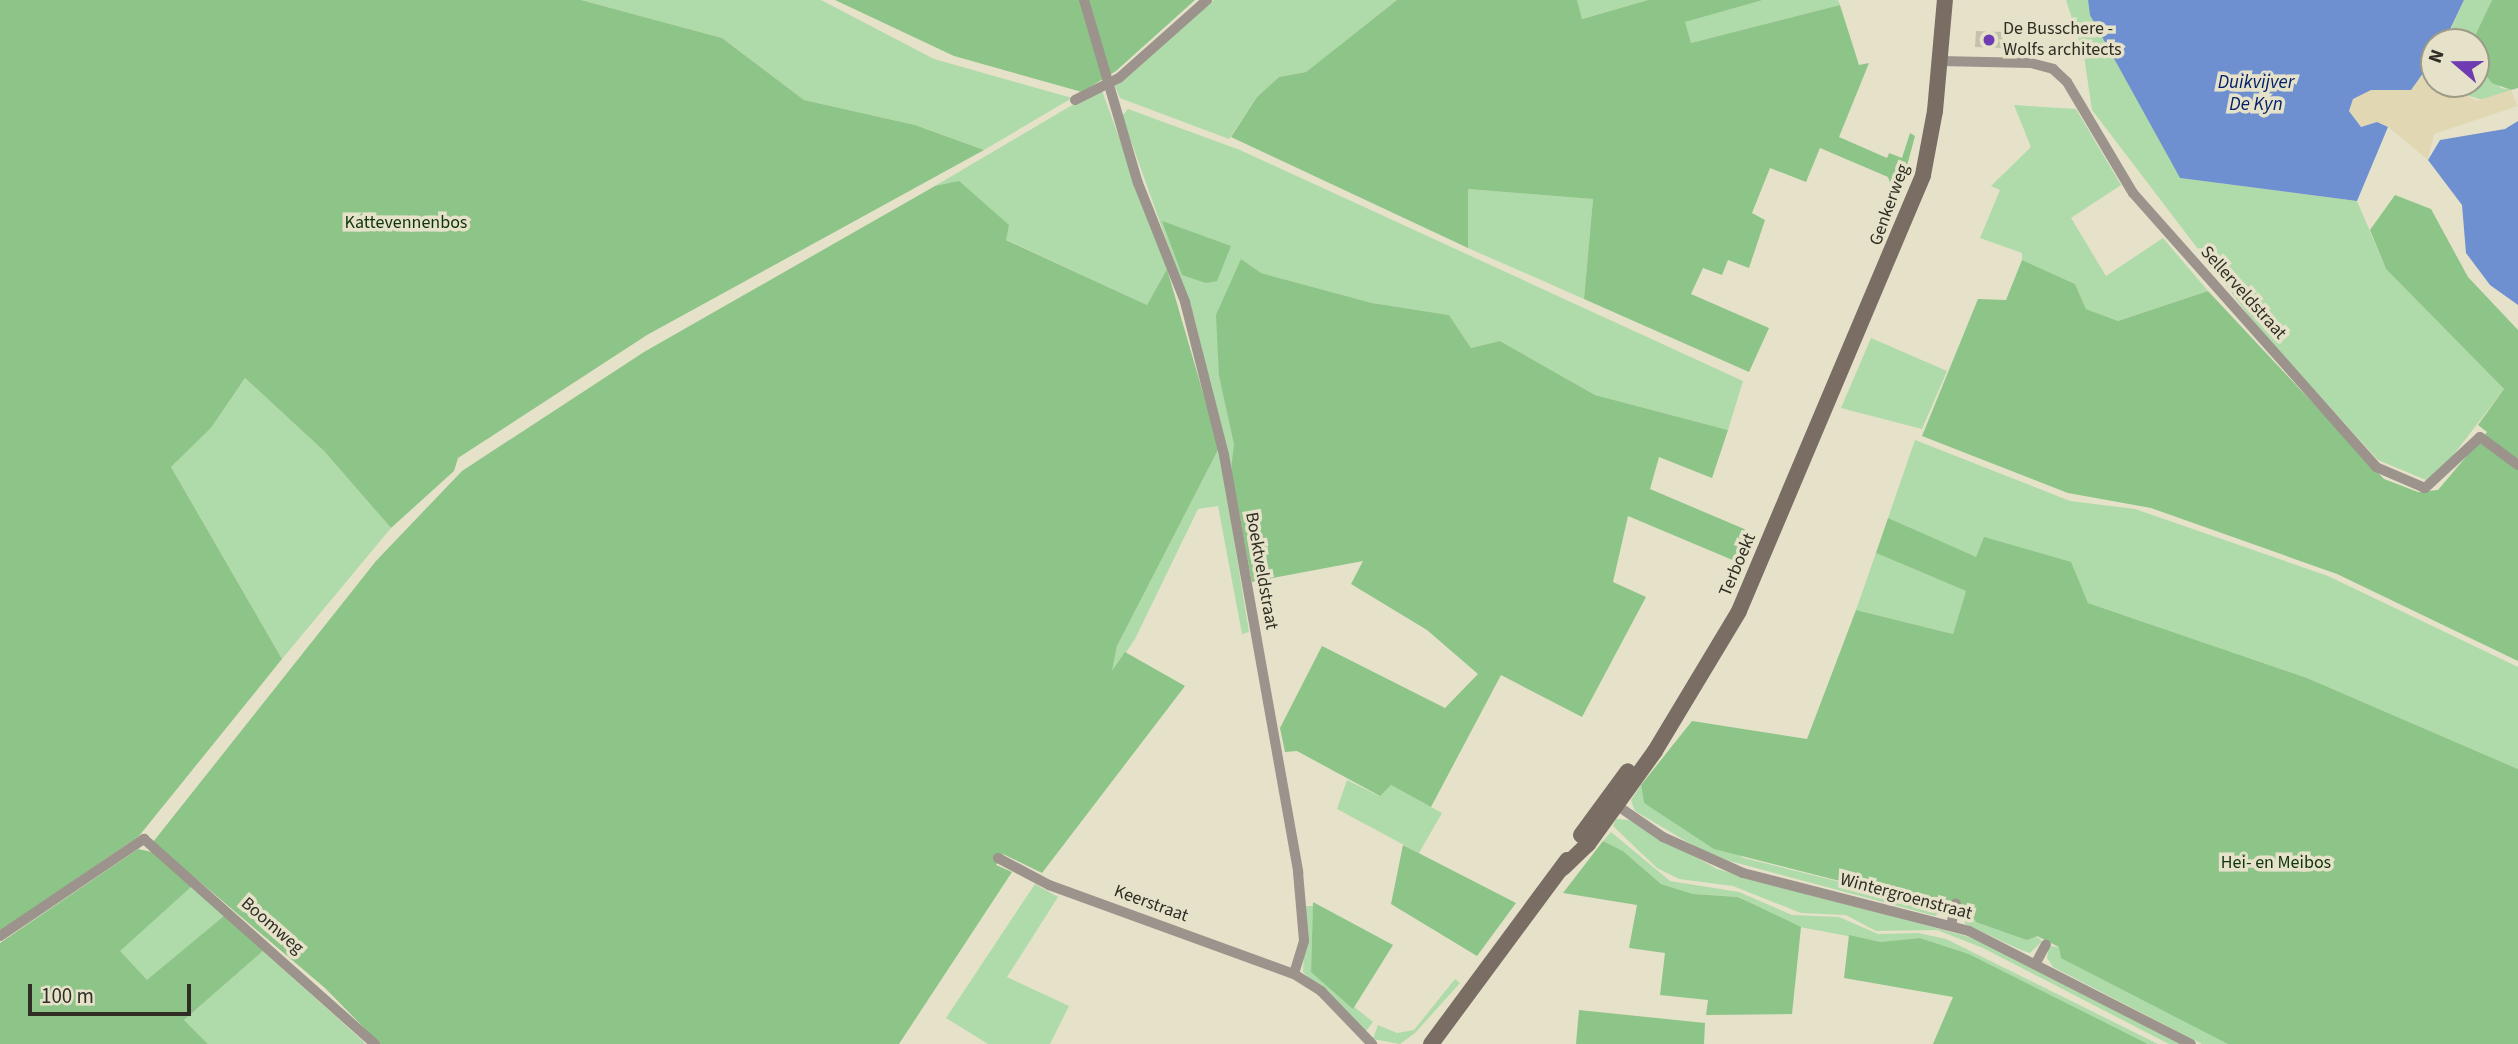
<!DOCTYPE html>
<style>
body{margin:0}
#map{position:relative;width:2518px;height:1044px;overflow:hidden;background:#e6e2ca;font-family:"Source Sans 3",sans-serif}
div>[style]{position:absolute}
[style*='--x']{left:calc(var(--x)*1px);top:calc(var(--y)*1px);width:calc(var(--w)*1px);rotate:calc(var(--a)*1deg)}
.green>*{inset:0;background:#afdaaa}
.forest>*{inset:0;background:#8dc488}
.sand>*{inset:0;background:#e1d8b3}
.water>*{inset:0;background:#6f90d0}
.building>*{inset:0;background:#c5c1aa}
.street>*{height:10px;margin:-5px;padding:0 5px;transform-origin:5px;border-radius:5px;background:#9c938c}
.secondary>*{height:16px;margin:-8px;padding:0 8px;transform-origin:8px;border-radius:8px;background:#7a6d64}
.dots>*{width:19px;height:19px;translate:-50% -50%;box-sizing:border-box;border:4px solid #e6e2ca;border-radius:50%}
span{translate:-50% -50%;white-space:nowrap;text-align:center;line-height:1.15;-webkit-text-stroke:7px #e6e2ca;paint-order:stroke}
.poi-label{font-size:18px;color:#2f2d24}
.left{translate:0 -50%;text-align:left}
.street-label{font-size:18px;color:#2f2d24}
.park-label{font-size:18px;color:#0e340b}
.water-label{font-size:19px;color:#022069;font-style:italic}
.north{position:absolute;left:2420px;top:28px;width:70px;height:70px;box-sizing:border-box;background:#e6e2ca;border:2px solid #9d9a88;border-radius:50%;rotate:290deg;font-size:19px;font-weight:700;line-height:28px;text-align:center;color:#2f2d24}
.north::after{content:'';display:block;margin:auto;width:24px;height:32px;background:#6f3bb2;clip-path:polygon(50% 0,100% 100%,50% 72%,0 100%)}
.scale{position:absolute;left:28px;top:984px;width:163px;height:32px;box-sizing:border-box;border:4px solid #2f2d24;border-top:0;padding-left:9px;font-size:21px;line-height:24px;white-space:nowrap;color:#2f2d24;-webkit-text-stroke:5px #e6e2ca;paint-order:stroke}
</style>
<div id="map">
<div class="green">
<i style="clip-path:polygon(581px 0,821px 0,934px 59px,1072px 98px,984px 150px,915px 125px,804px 100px,722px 38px)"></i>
<i style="clip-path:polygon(1214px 0,1397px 0,1306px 72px,1279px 77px,1257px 97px,1229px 139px,1120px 98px,1115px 86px)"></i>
<i style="clip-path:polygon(1577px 0,1648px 0,1581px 19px)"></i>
<i style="clip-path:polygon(1763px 0,1838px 0,1840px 5px,1691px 43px,1684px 22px)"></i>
<i style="clip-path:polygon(2066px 0,2088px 0,2091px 15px,2180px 178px,2357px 201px,2386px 269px,2504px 389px,2442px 470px,2426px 480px,2378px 460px,2259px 329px,2092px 110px,2084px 56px)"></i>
<i style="clip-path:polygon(2464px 0,2492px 0,2472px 42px,2445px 42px)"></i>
<i style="clip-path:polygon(2476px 63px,2501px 88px,2511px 90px,2487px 101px,2455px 92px,2449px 84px,2476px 84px)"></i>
<i style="clip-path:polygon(1101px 88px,1167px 269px,1147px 305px,1005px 239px,935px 186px)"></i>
<i style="clip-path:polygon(2014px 105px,2076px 109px,2121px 185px,2071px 218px,2106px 276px,2163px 238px,2208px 291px,2118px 321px,2086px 309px,2075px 284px,2022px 260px,2022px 253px,1980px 238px,2000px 190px,1991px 186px,2031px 147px)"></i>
<i style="clip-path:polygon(1128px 109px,1240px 150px,1743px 381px,1728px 430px,1595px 395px,1500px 341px,1471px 348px,1449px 315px,1372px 303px,1261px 273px,1241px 259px,1219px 376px,1235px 444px,1231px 470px,1195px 320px,1122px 116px)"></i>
<i style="clip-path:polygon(1468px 189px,1593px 199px,1584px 299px,1468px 248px)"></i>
<i style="clip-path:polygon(1871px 338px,1947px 371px,1922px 429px,1841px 408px)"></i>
<i style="clip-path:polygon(245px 378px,324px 451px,391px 528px,282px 659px,171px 467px,211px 428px)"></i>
<i style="clip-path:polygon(1915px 440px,2070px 501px,2135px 509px,2328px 576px,2518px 667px,2518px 769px,2307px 678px,2088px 603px,1984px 538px,1976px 558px,1888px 518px)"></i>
<i style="clip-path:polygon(1219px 448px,1249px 632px,1242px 634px,1218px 506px,1198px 509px,1135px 639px,1111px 674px,1117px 646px)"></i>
<i style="clip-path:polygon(1876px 553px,1966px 591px,1953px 634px,1856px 610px)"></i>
<i style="clip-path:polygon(1347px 780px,1379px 796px,1391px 785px,1442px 813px,1419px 853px,1337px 809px)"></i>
<i style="clip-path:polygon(1641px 785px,1644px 803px,1744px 858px,1941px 907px,1948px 900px,1952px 903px,1935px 916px,1711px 856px,1635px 811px,1631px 800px)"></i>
<i style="clip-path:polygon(1616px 819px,1629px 820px,1717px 869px,1973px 938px,2180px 1044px,2169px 1044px,1983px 948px,1937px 930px,1876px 931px,1846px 915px,1801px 913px,1733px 886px,1679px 879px,1657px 868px,1613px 826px)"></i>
<i style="clip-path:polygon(1611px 832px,1670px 881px,1739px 892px,1792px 915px,1839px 917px,1878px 934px,1918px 933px,1946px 939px,2158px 1044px,2148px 1044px,1969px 954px,1920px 938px,1880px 942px,1789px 925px,1739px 897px,1693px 894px,1661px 884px,1623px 851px,1603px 841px)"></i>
<i style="clip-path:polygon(1035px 884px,1058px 897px,1007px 977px,1069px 1006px,1050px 1044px,988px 1044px,946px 1018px)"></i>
<i style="clip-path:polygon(190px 887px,225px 915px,147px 981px,119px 951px)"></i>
<i style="clip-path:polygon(1962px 905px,2036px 936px,2042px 941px,2030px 953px,2021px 950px,1965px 924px)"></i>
<i style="clip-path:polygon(1306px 906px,1313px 906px,1311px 972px,1373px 1022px,1366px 1031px,1303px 972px)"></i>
<i style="clip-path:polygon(2049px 946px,2059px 947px,2228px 1044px,2202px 1044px,2053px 967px,2047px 958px)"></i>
<i style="clip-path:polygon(263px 951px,364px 1042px,365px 1044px,208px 1044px,184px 1020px)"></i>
<i style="clip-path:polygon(1455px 979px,1460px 983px,1415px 1033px,1400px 1044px,1373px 1039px,1378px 1025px,1397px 1033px,1414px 1030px)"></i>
</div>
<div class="forest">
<i style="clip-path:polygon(0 0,581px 0,722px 38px,804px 100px,915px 125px,984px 150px,647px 335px,458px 458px,454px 471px,391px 528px,324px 451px,245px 378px,211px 428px,171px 467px,282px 659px,139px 836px,0 931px)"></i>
<i style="clip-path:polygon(835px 0,1195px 0,1116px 71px,1082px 92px,954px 56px)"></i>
<i style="clip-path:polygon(1397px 0,1577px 0,1582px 19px,1648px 0,1763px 0,1685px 22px,1691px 43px,1840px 5px,1859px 65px,1869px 63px,1839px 137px,1887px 158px,1889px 153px,1902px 158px,1910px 133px,1915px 136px,1897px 203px,1888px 177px,1820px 148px,1806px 182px,1770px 168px,1752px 213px,1765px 220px,1749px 268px,1728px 260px,1722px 275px,1703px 268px,1691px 294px,1769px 328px,1749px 372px,1584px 299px,1593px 199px,1468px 189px,1468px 248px,1231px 137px,1257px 97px,1279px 77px,1306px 72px)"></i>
<i style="clip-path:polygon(2492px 0,2518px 0,2518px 88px,2511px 90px,2492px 83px,2476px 63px,2472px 42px)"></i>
<i style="clip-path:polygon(959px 181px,1009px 225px,1006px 240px,1147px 305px,1167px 269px,1219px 448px,1117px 646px,1112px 671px,1125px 652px,1185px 686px,1042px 873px,1003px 854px,996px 865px,1012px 872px,899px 1044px,380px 1044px,325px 988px,153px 842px,376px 561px,462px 471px,644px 352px,935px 186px)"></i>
<i style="clip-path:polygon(2395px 195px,2431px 209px,2468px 277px,2518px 330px,2518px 661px,2337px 574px,2151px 508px,2068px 493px,1922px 436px,1978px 299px,2006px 300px,2022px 260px,2075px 284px,2086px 309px,2118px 321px,2208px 291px,2384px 479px,2418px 492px,2438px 490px,2487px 432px,2478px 425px,2504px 389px,2386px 269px,2370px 230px)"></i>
<i style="clip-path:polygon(1162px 221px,1231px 246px,1217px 281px,1206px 283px,1182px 275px)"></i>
<i style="clip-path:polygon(1241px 259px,1261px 273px,1372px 303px,1449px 315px,1471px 348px,1500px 341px,1595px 395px,1728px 430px,1712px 478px,1659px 457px,1650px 489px,1756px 534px,1742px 564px,1628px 516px,1613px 582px,1646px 597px,1582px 717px,1501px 675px,1431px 807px,1391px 785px,1380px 796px,1297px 751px,1285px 752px,1280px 728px,1322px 646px,1445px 708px,1478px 674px,1427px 630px,1351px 584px,1363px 561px,1252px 582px,1231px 470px,1234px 444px,1219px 376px,1216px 315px)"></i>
<i style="clip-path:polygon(1888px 518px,1976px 557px,1984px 537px,2071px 562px,2088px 603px,2307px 678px,2518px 769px,2518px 1044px,2228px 1044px,2061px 958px,2059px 947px,2037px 936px,2027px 940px,1976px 922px,1967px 907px,1948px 900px,1942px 907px,1714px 849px,1644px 803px,1641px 785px,1692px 721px,1807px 739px,1856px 610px,1953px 634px,1966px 591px,1876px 553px)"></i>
<i style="clip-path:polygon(1603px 841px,1623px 851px,1661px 884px,1693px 894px,1738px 897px,1801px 927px,1792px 1014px,1706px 1015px,1708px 1000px,1660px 995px,1665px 953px,1629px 948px,1637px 905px,1563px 893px)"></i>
<i style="clip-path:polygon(1403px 845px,1516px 903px,1477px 956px,1391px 904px)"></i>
<i style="clip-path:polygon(138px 849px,152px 852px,192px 886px,120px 951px,147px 980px,225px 915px,263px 951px,184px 1020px,208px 1044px,0 1044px,0 943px)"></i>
<i style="clip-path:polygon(1313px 902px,1393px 945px,1353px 1009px,1311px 972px)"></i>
<i style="clip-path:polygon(1849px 935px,1880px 942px,1920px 938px,1969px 954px,2148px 1044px,1933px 1044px,1953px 997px,1844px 978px)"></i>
<i style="clip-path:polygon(1579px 1010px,1705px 1023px,1704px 1044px,1576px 1044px)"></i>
</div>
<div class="sand">
<i style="clip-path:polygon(2434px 58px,2434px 84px,2449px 84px,2476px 101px,2511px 90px,2518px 106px,2434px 134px,2428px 160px,2388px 127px,2377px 122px,2361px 127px,2349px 111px,2353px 98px,2371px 90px,2423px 77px)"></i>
</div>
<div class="water">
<i style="clip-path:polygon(2088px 0,2464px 0,2444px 42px,2434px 42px,2434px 58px,2411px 90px,2371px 90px,2353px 99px,2349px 111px,2361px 127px,2377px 122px,2388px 127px,2357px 201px,2180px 178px,2090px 15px)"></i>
<i style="clip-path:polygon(2518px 121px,2518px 305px,2490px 285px,2466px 253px,2462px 205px,2428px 160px,2440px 140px,2505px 129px)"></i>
</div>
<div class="building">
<i style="clip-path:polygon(1976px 31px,2003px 32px,2002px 48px,1975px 47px)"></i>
</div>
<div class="street">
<i style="--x:1084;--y:0;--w:191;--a:73.6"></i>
<i style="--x:1138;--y:183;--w:128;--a:68.4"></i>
<i style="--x:1185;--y:302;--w:158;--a:75.7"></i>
<i style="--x:1224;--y:455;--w:424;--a:79.9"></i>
<i style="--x:1298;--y:872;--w:69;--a:85"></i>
<i style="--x:1304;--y:941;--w:34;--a:107"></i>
<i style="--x:1940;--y:61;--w:91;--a:1.3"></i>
<i style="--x:2031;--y:63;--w:23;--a:15"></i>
<i style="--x:2053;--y:69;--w:19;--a:43"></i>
<i style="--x:2067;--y:82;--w:129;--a:59.3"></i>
<i style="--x:2133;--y:193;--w:366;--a:48.4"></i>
<i style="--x:2376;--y:467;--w:53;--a:23.2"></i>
<i style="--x:2425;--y:488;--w:75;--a:-42.8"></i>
<i style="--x:2480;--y:437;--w:47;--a:36.4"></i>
<i style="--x:1075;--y:100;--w:49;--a:-26.6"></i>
<i style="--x:1119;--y:78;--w:118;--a:-41.6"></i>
<i style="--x:1612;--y:802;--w:62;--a:34.5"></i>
<i style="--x:1663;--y:837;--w:88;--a:24.2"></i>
<i style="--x:1743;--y:873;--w:233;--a:14.4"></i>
<i style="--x:1969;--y:931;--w:249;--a:27"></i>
<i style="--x:998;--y:858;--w:58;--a:27.9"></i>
<i style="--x:1049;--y:885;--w:261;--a:20"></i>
<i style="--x:1294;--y:974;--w:32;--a:32"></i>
<i style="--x:1321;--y:991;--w:74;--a:46.1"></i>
<i style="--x:1951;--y:925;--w:22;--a:-77"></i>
<i style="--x:0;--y:936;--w:174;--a:-34"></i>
<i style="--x:144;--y:839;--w:309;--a:41.6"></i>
<i style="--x:2036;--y:963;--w:21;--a:-62"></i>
</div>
<div class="secondary">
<i style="--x:1581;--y:835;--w:79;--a:-53.7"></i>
<i style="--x:1563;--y:868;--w:35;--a:-44"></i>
<i style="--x:1588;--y:844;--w:115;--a:-54.2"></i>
<i style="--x:1655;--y:751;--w:163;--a:-59"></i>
<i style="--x:1739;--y:611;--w:473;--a:-67.1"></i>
<i style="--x:1923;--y:175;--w:65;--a:-79.4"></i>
<i style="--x:1935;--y:111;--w:111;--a:-84.9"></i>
<i style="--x:1431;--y:1044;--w:229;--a:-53.5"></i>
</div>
<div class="dots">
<i style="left:1989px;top:40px;background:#6f3bb2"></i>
</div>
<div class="poi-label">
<span class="left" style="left:2003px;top:40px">De Busschere -<br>Wolfs architects</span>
</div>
<div class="street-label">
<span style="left:1890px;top:205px;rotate:-70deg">Genkerweg</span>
<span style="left:2243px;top:293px;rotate:48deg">Sellerveldstraat</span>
<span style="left:1738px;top:565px;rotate:-67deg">Terboekt</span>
<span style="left:1261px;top:571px;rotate:80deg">Boektveldstraat</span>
<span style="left:1906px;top:897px;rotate:15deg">Wintergroenstraat</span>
<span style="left:1151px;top:904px;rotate:20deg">Keerstraat</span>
<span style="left:272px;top:926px;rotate:41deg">Boomweg</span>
</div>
<div class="park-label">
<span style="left:406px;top:223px">Kattevennenbos</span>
<span style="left:2276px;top:863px">Hei- en Meibos</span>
</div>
<div class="water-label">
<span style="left:2256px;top:94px">Duikvijver<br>De Kyn</span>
</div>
<div class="north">N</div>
<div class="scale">100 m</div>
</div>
